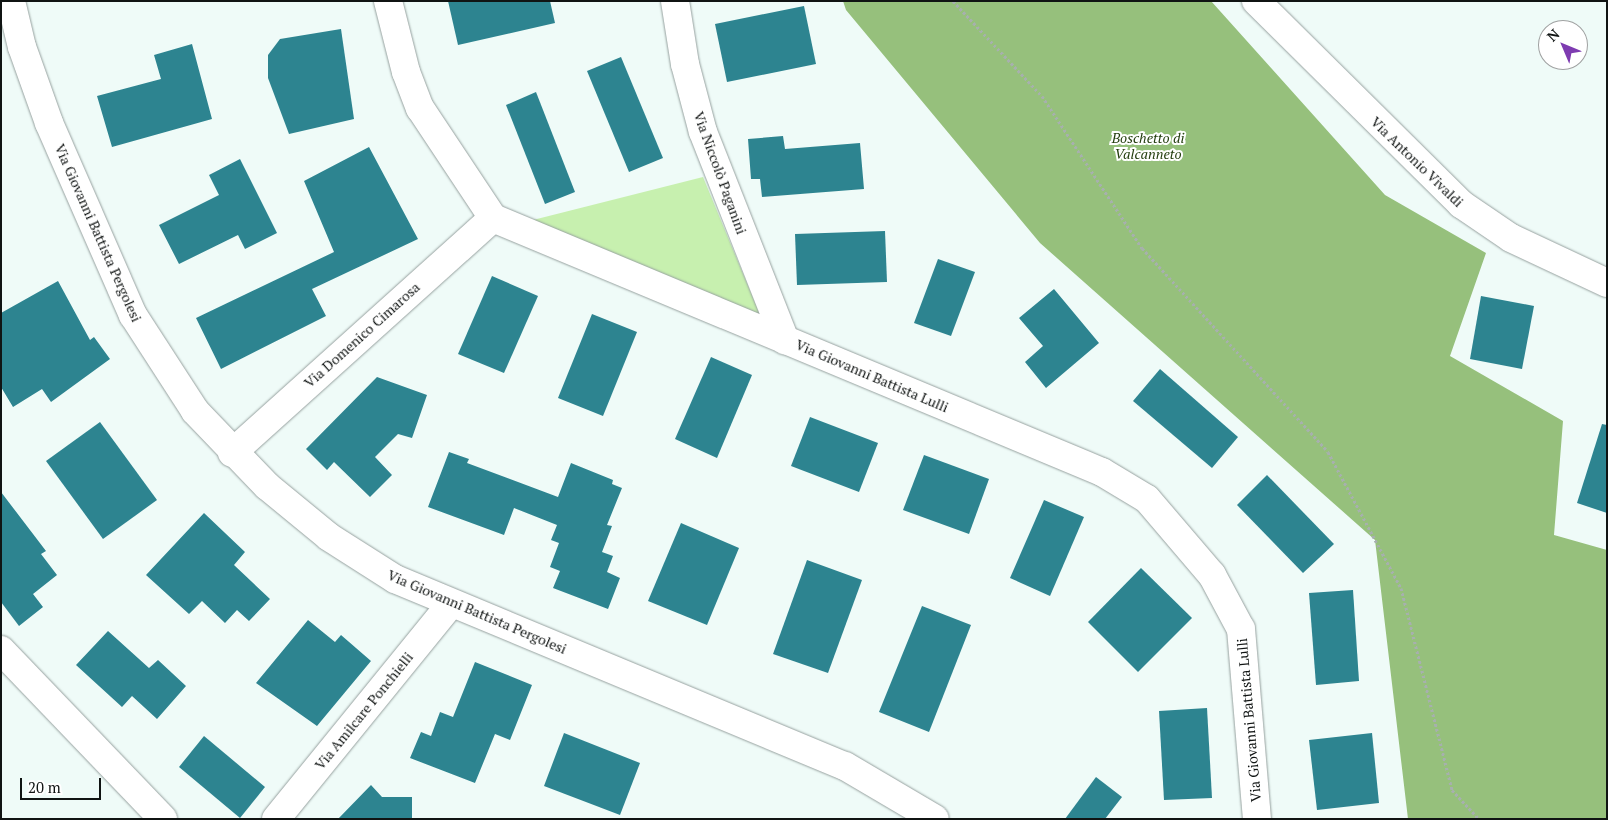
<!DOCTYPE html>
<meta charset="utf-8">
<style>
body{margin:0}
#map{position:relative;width:1608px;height:820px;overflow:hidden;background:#effbf8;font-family:"PT Serif",serif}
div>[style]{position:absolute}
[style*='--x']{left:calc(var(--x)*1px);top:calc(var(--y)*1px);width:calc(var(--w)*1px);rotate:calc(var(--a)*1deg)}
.green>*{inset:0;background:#c7f0af}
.forest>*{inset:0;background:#96c07c}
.building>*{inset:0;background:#2d8490}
.path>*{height:3px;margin-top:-1.5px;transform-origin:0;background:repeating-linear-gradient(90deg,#a7b0ae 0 2.5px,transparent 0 5px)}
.roads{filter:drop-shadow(0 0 1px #96a19f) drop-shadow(0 0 1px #96a19f)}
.minor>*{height:28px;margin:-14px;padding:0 14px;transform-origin:14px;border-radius:14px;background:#fff}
span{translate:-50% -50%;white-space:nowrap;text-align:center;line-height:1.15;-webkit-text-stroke:4px #fff;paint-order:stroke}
.park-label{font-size:14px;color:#243f0f;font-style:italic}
.street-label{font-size:14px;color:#101413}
.frame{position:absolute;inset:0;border:2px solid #101413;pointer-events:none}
.north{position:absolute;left:1538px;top:20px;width:50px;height:50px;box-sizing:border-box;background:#fff;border:1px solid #9fa1a1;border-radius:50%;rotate:315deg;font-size:14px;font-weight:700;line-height:20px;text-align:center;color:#101413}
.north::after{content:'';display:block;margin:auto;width:18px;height:22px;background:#7e3cb1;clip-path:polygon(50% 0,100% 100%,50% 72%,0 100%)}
.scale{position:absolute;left:20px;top:778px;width:81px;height:22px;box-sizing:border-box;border:2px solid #101413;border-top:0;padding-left:6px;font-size:15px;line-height:18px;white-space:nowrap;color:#101413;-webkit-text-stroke:4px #fff;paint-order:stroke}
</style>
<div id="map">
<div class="green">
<i style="clip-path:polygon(703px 177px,761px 317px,525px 222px)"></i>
</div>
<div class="forest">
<i style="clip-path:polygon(843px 1px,1211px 1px,1385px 195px,1486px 253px,1450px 356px,1563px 421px,1554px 535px,1607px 550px,1607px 819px,1408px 819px,1375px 540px,1040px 243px,846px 10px)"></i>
</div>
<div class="building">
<i style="clip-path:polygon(448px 1px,550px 1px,555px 23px,458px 45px)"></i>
<i style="clip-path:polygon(804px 6px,816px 64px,727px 82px,715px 24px)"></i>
<i style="clip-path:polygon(341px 29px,354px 119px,289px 134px,268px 78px,268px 55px,280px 39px)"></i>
<i style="clip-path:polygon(192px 44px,212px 119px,112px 147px,97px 96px,161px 79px,154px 55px)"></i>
<i style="clip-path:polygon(621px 57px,663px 158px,629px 172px,587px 71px)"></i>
<i style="clip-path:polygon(536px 92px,575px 192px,545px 204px,506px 105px)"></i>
<i style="clip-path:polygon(783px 136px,785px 149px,860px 143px,864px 189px,762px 197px,760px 179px,751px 179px,748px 139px)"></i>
<i style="clip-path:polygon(369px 147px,418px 239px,312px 289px,326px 316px,221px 369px,196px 318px,334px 252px,304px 181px)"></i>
<i style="clip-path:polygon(240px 159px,277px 233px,245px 249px,238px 235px,179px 264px,159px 225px,219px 195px,209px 175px)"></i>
<i style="clip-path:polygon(885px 231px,887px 282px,797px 285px,795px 234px)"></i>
<i style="clip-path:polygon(938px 259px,975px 272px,951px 336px,914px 323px)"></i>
<i style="clip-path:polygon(492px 276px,538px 296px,504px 373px,458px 354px)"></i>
<i style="clip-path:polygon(58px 281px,90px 340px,94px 337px,110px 359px,51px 402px,42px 389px,13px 407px,1px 387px,1px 313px)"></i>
<i style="clip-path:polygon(1054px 289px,1099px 343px,1046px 388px,1025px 362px,1043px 346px,1019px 318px)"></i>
<i style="clip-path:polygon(1481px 296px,1534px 306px,1522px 369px,1470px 359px)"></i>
<i style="clip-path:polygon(592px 314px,637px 332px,603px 416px,558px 398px)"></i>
<i style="clip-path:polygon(711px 357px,752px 375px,717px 458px,675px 439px)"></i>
<i style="clip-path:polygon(1160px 369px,1238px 437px,1212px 468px,1133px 401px)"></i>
<i style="clip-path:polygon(377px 377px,427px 395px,412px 438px,398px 434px,375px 457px,392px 475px,370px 497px,334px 462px,327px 470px,306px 449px)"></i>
<i style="clip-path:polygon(810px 417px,878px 443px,859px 492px,791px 466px)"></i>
<i style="clip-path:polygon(100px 422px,157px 500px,103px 539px,46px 461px)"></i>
<i style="clip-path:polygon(1602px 424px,1607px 425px,1607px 513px,1577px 503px)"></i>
<i style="clip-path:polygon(449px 452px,469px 459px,467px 463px,558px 497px,571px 463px,613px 480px,612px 484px,622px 488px,607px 525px,612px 526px,602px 552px,613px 556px,607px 572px,620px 578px,608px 609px,553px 588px,560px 571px,550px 567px,559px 543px,551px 540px,557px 525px,514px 508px,504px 535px,428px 507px)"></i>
<i style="clip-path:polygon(924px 455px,989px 479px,969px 534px,903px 510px)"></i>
<i style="clip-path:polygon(1267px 475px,1334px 544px,1303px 573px,1237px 505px)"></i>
<i style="clip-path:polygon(1px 492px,46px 551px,41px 554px,57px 575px,33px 594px,43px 607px,19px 626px,1px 602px)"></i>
<i style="clip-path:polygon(1044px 500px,1084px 517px,1050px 596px,1010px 578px)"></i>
<i style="clip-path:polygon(204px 513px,245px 552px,234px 565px,270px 599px,249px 621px,237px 610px,225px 623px,202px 601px,189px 614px,146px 575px)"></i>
<i style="clip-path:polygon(681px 523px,739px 548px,707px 625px,648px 601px)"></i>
<i style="clip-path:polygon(807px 560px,862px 580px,828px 673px,773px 654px)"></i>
<i style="clip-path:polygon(1141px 568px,1192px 618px,1138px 672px,1088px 622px)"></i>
<i style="clip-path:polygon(1353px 590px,1359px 681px,1316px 685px,1309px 593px)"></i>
<i style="clip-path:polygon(922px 606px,971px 625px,929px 732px,879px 712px)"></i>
<i style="clip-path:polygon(308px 620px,335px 642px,341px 635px,371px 661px,317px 726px,256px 683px)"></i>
<i style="clip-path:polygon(108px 631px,149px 668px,158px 660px,186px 686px,157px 719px,132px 696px,122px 707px,76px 665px)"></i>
<i style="clip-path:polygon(475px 662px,532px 685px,510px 740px,495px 734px,475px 783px,410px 758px,421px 732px,431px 736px,440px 712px,453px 717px)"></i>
<i style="clip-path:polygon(1207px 708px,1212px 798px,1164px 800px,1159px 711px)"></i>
<i style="clip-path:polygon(564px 733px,640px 763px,620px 815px,544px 786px)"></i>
<i style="clip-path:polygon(1372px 733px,1379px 803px,1317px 810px,1309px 740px)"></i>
<i style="clip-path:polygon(204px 736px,265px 787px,240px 818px,179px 767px)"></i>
<i style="clip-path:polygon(1096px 777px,1122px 797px,1105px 819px,1065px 819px)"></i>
<i style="clip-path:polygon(371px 785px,382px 797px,412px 797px,412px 819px,338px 819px)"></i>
</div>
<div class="path">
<i style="--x:953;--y:1;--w:130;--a:46.9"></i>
<i style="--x:1042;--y:96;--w:182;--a:56.7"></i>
<i style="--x:1142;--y:248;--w:276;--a:47.6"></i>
<i style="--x:1328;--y:452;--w:154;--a:61.8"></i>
<i style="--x:1401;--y:588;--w:208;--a:75.8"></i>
<i style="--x:1452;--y:790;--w:40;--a:47"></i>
</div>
<div class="roads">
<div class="minor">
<i style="--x:11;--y:1;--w:47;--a:76.6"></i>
<i style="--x:22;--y:47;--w:81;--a:70.4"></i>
<i style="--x:49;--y:123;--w:210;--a:66.4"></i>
<i style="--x:133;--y:315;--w:114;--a:57.1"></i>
<i style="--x:195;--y:411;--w:104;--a:46.2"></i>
<i style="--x:267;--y:486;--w:80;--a:39.4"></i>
<i style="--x:329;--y:537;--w:78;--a:32.5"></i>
<i style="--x:395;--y:579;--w:487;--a:22.6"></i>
<i style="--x:845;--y:766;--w:104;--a:30.5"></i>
<i style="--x:388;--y:1;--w:73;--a:75.8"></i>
<i style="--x:406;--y:72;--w:39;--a:69"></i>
<i style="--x:420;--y:108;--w:132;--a:56.4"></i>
<i style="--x:493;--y:218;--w:660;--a:22.64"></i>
<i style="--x:1102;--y:472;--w:52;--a:31"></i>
<i style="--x:1147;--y:499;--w:100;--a:49.5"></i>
<i style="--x:1212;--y:575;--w:61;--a:61.8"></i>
<i style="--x:1241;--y:629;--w:191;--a:85.2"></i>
<i style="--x:675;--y:1;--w:64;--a:81"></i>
<i style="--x:685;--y:64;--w:70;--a:75.2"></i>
<i style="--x:703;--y:132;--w:224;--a:68.5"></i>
<i style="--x:1256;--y:1;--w:289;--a:44.7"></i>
<i style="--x:1461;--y:204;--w:60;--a:34.2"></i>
<i style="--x:1511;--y:238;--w:106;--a:25.1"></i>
<i style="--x:232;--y:453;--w:351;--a:-42"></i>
<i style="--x:1;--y:650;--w:234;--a:46.2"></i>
<i style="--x:276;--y:819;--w:277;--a:-50.9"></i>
</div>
</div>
<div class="park-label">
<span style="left:1148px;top:146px">Boschetto di<br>Valcanneto</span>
</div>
<div class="street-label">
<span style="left:1417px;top:162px;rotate:44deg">Via Antonio Vivaldi</span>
<span style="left:720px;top:173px;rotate:70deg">Via Niccolò Paganini</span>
<span style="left:98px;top:233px;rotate:66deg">Via Giovanni Battista Pergolesi</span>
<span style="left:362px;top:335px;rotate:-42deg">Via Domenico Cimarosa</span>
<span style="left:872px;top:376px;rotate:23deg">Via Giovanni Battista Lulli</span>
<span style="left:477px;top:612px;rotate:23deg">Via Giovanni Battista Pergolesi</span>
<span style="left:364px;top:711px;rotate:-51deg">Via Amilcare Ponchielli</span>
<span style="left:1249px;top:720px;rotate:-95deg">Via Giovanni Battista Lulli</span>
</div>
<div class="frame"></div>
<div class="north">N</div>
<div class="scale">20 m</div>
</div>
